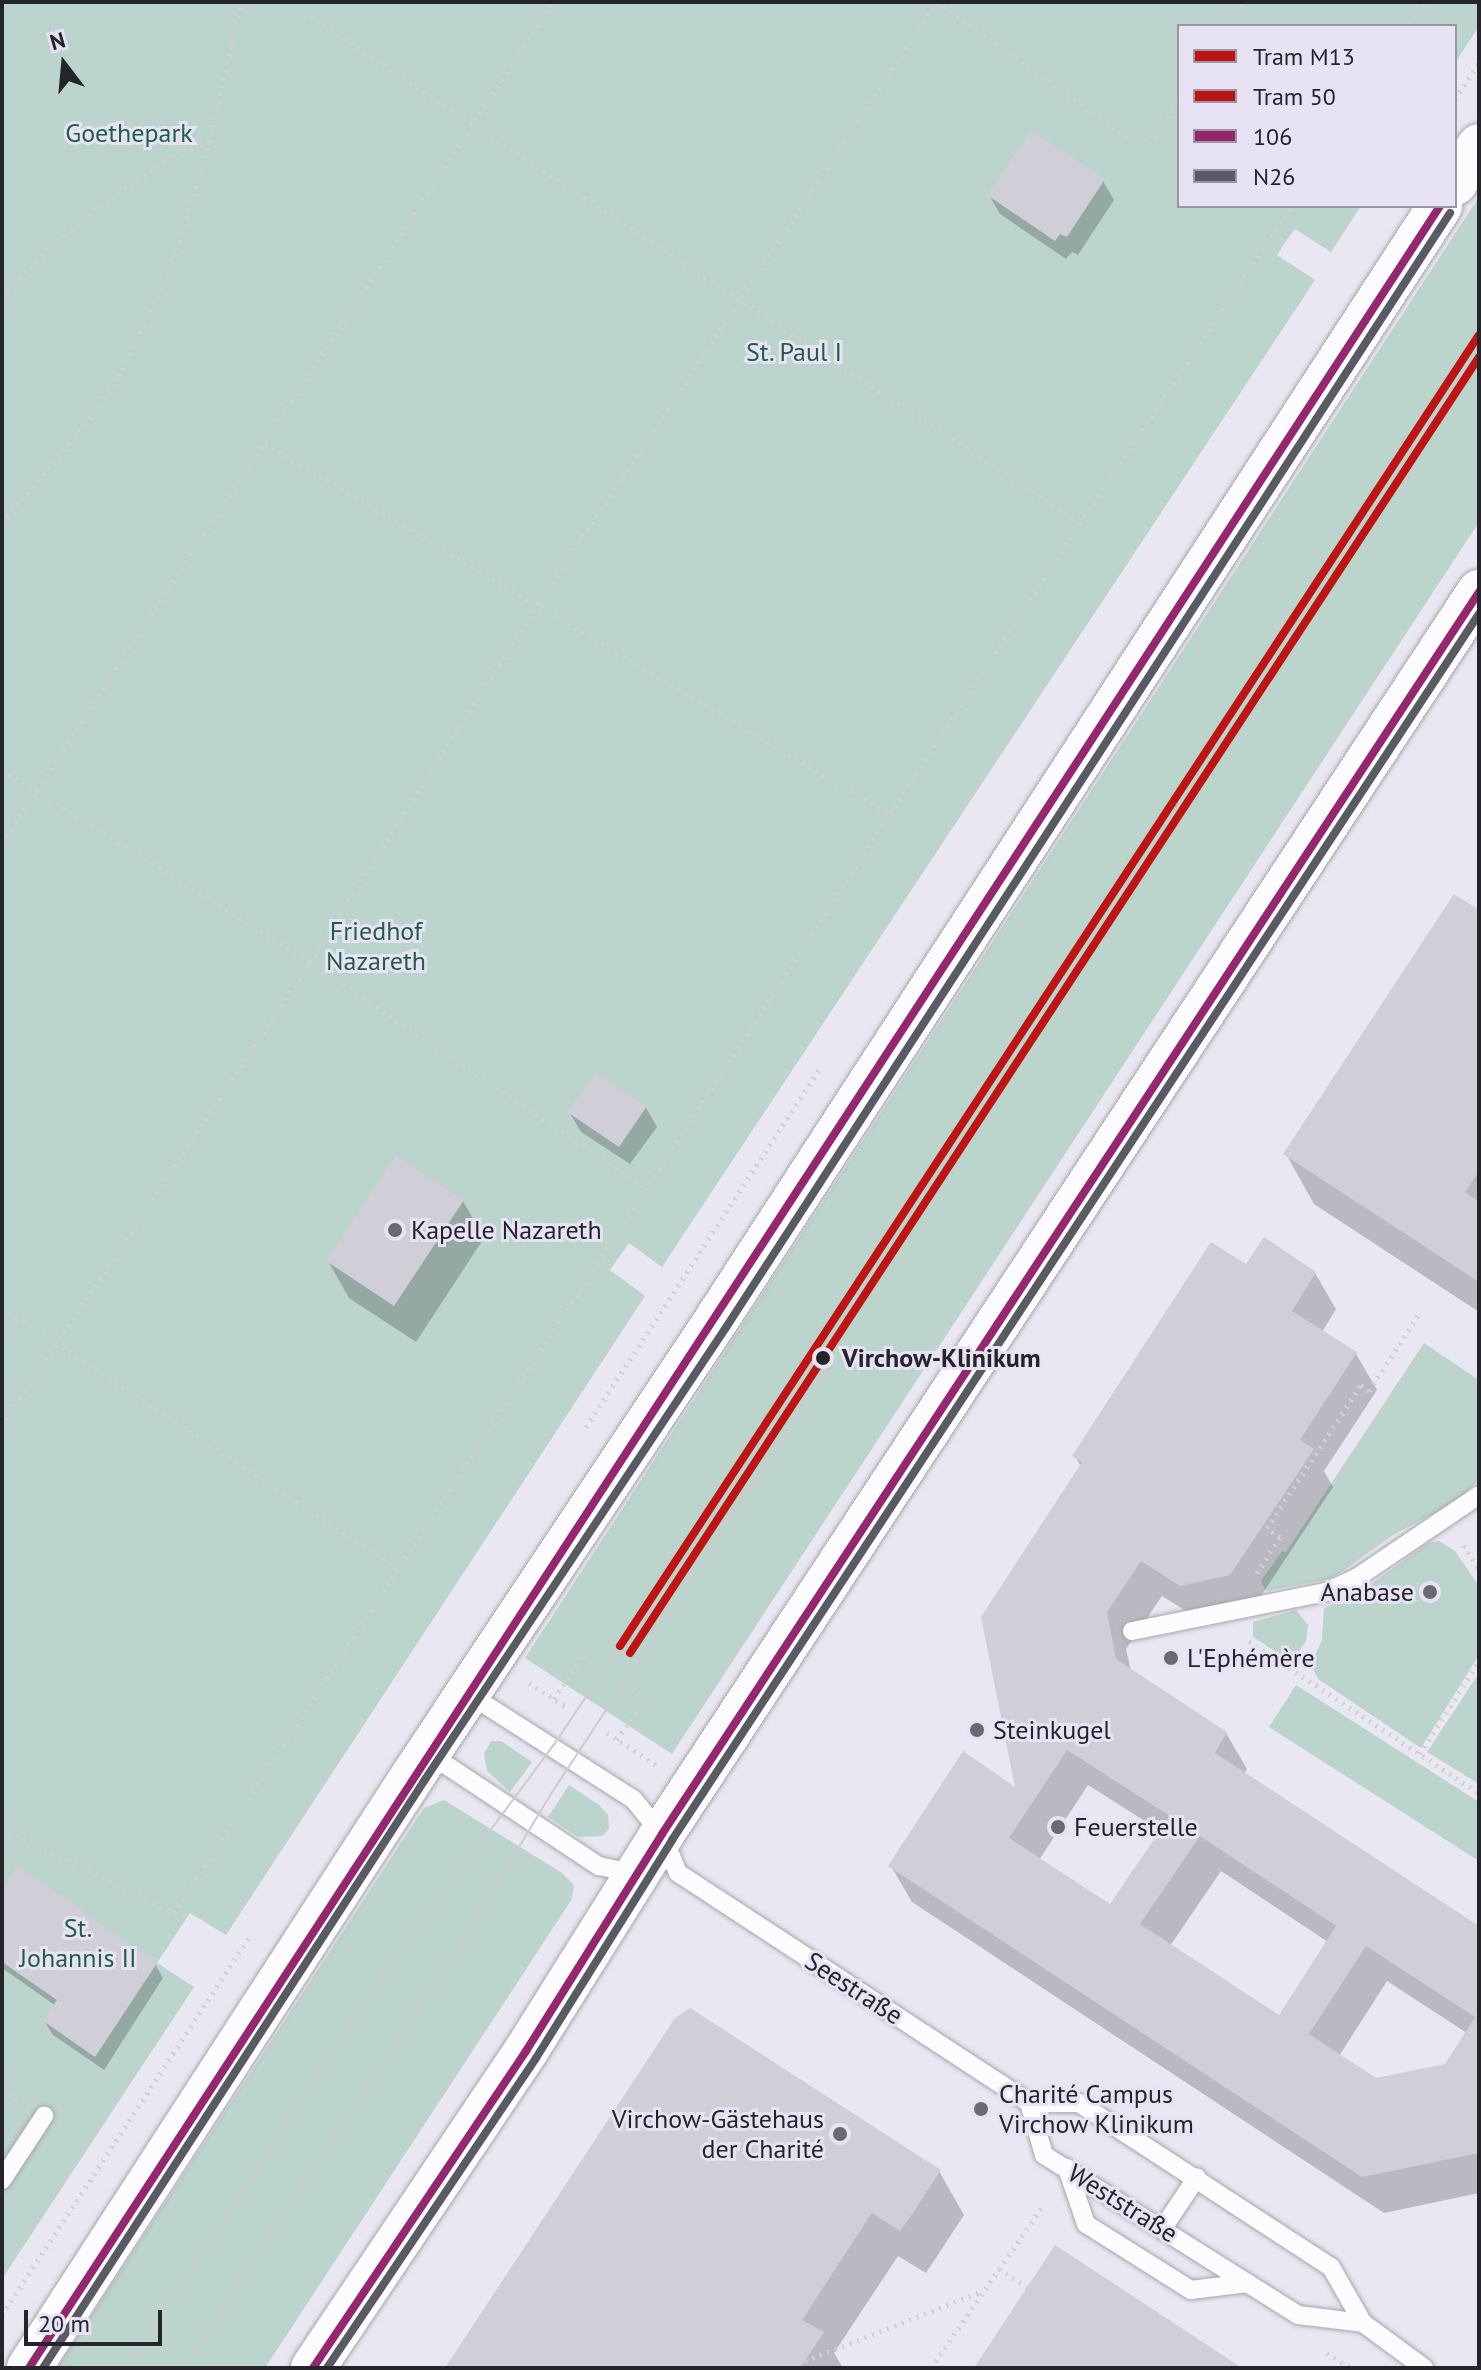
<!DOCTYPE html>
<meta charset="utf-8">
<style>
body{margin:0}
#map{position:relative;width:1481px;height:2370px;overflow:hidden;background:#e9e7f1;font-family:"PT Sans",sans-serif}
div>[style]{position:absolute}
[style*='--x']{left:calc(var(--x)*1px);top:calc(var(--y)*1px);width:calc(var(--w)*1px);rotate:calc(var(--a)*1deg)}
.green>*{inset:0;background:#bbd4cc}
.shadow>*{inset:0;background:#0003}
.building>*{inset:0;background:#d0ced6}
.path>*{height:5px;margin-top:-2.5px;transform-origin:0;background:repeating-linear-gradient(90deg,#d1d0d3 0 2px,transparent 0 8px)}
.roads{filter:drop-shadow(0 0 2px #a8a6ae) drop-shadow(0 0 2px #a8a6ae)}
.lane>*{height:18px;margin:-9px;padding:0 9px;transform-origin:9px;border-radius:9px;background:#fcfbfd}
.primary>*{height:44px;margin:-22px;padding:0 22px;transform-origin:22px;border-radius:22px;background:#fcfbfd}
.tram>*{height:2px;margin:-1px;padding:0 1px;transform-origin:1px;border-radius:1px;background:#ccccce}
.bus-1>*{height:8px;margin:-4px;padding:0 4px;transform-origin:4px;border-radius:4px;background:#95276e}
.bus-2>*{height:8px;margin:-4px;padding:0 4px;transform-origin:4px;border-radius:4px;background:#595b62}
.tram-1>*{height:8px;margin:-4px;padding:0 4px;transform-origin:4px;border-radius:4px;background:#be1414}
.tram-2>*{height:8px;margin:-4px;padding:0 4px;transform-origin:4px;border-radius:4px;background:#be1414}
.dots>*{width:22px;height:22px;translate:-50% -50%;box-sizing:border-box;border:4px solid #e7e3f5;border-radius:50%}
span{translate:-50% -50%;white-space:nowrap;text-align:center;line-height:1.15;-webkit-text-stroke:6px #e7e3f5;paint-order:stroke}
.park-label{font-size:26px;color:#1f5f45}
.poi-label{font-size:26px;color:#26242b}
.left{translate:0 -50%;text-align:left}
.right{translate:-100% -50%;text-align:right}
.stop-label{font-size:26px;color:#26242b;font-weight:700}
.street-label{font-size:26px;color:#26242b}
.frame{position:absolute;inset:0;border:4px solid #26242b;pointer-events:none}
.legend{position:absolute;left:1177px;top:24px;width:280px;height:184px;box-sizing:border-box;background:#e7e3f5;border:2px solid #9a97a4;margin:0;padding:10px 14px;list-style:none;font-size:24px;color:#26242b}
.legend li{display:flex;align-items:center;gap:16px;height:40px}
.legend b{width:40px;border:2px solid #9a97a4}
.north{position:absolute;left:24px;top:24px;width:80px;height:80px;-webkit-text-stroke:6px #e7e3f5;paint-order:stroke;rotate:344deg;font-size:22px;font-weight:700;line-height:32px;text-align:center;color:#26242b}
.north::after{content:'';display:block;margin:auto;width:28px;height:36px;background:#26242b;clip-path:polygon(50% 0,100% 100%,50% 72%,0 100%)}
.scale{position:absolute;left:24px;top:2310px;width:138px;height:36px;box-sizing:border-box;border:4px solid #26242b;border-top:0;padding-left:10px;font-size:24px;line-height:28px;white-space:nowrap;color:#26242b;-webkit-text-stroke:6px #e7e3f5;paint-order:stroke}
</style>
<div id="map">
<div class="green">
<i style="clip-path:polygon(2px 2px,1479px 2px,1479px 26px,1455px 63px,1455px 26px,1179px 26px,1179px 206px,1361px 206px,1331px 252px,1295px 229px,1286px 241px,1277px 255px,1315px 280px,662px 1267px,629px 1243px,610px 1270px,645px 1296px,226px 1935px,190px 1913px,157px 1963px,194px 1987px,2px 2279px)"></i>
<i style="clip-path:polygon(1479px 197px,1479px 522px,672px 1754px,525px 1658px)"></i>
<i style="clip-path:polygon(1424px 1343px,1479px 1380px,1479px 1480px,1457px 1501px,1393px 1535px,1340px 1573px,1325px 1580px,1266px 1591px,1261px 1581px,1282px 1551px,1286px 1552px)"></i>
<i style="clip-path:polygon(1439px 1541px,1455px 1551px,1479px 1586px,1479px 1655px,1421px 1748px,1318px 1679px,1311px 1664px,1322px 1640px,1324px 1608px,1363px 1590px,1428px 1543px)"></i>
<i style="clip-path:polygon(1296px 1610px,1308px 1625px,1306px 1641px,1297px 1654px,1284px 1657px,1253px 1637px,1253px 1622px)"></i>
<i style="clip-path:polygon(1479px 1673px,1479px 1784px,1427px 1752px)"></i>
<i style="clip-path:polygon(1296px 1685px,1479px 1802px,1479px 1861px,1269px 1727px)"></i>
<i style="clip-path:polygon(491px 1741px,501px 1741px,532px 1762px,510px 1792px,487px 1771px,484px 1754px)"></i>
<i style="clip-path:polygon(569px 1785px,599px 1805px,608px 1815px,609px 1829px,602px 1836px,578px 1837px,548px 1817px)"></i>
<i style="clip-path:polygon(444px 1800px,562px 1873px,574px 1885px,572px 1899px,265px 2368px,57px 2368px,424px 1808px)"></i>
</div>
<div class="shadow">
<i style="clip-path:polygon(1103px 181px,1114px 200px,1078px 255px,1072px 252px,1066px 259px,1000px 214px,989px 195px)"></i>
<i style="clip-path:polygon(1479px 913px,1479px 1312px,1314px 1204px,1286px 1154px)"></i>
<i style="clip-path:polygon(646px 1108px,657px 1127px,630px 1164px,581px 1132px,569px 1112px)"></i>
<i style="clip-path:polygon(463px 1201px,484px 1238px,416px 1342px,349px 1298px,328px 1261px)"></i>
<i style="clip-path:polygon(evenodd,1247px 1267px,1315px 1273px,1336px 1309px,1322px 1332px,1356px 1354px,1377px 1390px,1324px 1471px,1333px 1487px,1251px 1611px,1202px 1621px,1162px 1596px,1126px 1649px,1131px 1671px,1226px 1733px,1247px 1769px,1244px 1774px,1479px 1929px,1479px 2193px,1384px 2213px,912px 1902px,891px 1866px,1018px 1792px,1081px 1467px,1075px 1456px,1247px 1267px,1088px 1785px,1162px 1832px,1111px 1907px,1039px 1860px,1088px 1785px,1247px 1267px,1221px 1871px,1328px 1942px,1279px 2018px,1170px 1946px,1221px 1871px,1247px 1267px,1387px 1981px,1467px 2033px,1446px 2066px,1376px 2080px,1339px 2056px,1387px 1981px)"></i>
<i style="clip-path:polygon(2px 1887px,155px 1964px,163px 1978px,104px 2070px,53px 2035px,45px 2022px,56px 2006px,2px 1968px)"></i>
<i style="clip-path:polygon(939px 2171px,964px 2215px,926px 2273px,898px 2256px,834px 2353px,843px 2368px,448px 2368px)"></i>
</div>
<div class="building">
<i style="clip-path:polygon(1031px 130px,1105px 179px,1067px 237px,1060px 234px,1055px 241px,987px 195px)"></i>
<i style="clip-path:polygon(1454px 894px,1479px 910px,1479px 1171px,1465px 1192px,1479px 1202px,1479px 1282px,1283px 1154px)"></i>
<i style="clip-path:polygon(595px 1073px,647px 1106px,619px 1147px,567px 1112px)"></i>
<i style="clip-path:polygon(396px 1155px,464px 1200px,394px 1306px,326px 1261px)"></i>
<i style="clip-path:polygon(evenodd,1264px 1237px,1316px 1272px,1292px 1311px,1357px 1352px,1300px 1440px,1314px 1449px,1230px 1575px,1180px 1586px,1141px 1561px,1107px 1612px,1116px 1659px,1227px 1732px,1215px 1753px,1479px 1926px,1479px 2153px,1362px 2177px,888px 1866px,963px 1751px,1015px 1787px,981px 1617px,1082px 1462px,1072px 1456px,1211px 1242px,1246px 1264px,1264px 1237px,1067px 1750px,1170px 1816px,1110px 1904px,1009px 1838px,1067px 1750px,1264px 1237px,1200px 1836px,1336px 1926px,1279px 2015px,1140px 1924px,1200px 1836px,1264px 1237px,1366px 1946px,1475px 2017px,1445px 2064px,1376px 2078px,1309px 2034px,1366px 1946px)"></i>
<i style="clip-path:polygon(17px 1865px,157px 1963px,95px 2057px,43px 2021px,57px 2000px,2px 1962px,2px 1890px)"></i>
<i style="clip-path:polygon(690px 2008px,941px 2170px,913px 2213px,900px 2231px,872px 2213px,802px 2320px,824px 2332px,800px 2368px,445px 2368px,675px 2018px)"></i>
<i style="clip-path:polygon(1055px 2245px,1136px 2298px,1242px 2368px,974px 2368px)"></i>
</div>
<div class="path">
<i style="--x:937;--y:2;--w:257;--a:35.5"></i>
<i style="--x:1146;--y:151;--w:60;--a:-56.6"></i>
<i style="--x:310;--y:17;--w:921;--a:33.31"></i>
<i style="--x:1228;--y:26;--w:29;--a:-56"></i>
<i style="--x:1410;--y:26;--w:29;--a:-56"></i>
<i style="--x:1455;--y:99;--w:43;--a:-56.3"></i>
<i style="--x:2;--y:295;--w:78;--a:-44"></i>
<i style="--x:58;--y:241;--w:68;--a:-39.1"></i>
<i style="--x:111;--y:198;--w:88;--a:-34.4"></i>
<i style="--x:184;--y:148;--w:26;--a:-13"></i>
<i style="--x:265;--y:444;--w:725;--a:30.67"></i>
<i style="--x:2;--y:524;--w:129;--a:-50"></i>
<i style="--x:85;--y:425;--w:60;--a:-55.2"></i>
<i style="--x:119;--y:376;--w:116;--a:-63.9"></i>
<i style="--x:170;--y:272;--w:136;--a:-72.9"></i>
<i style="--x:210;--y:142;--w:143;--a:-77.5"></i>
<i style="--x:2;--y:770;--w:363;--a:31.9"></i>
<i style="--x:310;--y:962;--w:408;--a:34"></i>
<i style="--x:2;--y:843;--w:1005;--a:-56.77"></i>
<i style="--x:2;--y:1308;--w:472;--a:33.3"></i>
<i style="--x:2;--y:1426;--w:557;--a:-56.42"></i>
<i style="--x:310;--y:962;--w:426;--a:-57.5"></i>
<i style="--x:539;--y:603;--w:721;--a:-56.49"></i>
<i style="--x:586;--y:1427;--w:430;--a:-56.9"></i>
<i style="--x:1464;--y:1545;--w:29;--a:59"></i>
<i style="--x:1257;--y:1573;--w:43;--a:-57.4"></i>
<i style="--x:1280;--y:1537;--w:16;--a:-145"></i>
<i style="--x:1267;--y:1528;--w:171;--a:-56.7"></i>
<i style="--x:1361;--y:1385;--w:10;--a:37"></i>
<i style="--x:1369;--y:1391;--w:92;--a:-57"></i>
<i style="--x:1249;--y:1641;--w:276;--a:33.5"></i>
<i style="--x:529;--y:1683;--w:46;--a:32.7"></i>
<i style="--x:554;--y:1699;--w:50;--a:-56.3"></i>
<i style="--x:582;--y:1657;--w:14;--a:34"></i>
<i style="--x:607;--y:1733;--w:59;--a:33.1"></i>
<i style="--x:617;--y:1740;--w:50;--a:-55.7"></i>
<i style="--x:645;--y:1699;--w:15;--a:-143"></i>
<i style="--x:1420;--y:1754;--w:110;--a:-57.6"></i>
<i style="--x:2;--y:1828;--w:206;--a:26.2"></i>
<i style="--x:174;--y:1913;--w:1659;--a:-56.9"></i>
<i style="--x:1080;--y:523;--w:381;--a:-56.2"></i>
<i style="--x:2;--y:2089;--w:19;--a:32"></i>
<i style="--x:999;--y:2269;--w:33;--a:33"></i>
<i style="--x:2;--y:2315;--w:453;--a:-56.8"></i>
<i style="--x:1327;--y:2353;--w:27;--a:33"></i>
<i style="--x:805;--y:2361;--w:191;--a:-21.5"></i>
<i style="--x:931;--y:2368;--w:199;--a:-55.4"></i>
</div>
<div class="roads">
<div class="lane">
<i style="--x:1132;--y:1631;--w:198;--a:-11.4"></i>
<i style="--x:1326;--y:1592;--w:35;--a:-25"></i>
<i style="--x:1358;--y:1577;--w:146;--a:-34.1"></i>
<i style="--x:467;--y:1693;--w:197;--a:32.6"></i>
<i style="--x:633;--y:1799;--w:45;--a:50.4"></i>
<i style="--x:662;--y:1834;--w:42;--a:67.7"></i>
<i style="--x:678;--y:1873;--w:420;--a:33.2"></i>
<i style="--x:428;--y:1753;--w:205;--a:33.5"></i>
<i style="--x:599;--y:1866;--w:40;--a:12"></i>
<i style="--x:1029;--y:2103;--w:50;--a:0"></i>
<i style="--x:1079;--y:2103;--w:301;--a:33.1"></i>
<i style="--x:1331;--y:2267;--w:64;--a:60.3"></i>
<i style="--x:1363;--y:2323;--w:76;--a:36.4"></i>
<i style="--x:1029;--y:2103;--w:54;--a:73.9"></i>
<i style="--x:1044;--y:2155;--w:300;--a:32.2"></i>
<i style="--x:1298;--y:2315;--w:65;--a:7"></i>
<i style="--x:1067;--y:2168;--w:59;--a:71.3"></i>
<i style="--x:1086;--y:2224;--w:124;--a:32.2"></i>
<i style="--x:1191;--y:2290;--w:57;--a:-7"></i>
<i style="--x:2;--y:2180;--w:77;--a:-56.7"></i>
<i style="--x:1163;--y:2228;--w:61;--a:-56.3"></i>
</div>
<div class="primary">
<i style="--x:1455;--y:183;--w:44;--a:-57"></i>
<i style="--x:29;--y:2368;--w:708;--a:-57.05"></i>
<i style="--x:414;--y:1774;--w:543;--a:-56.34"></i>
<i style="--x:715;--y:1322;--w:1331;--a:-56.99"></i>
<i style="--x:313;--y:2368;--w:382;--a:-56.1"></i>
<i style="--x:526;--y:2051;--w:256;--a:-57.9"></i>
<i style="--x:662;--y:1834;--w:1487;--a:-56.66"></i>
</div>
</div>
<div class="tram">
<i style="--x:128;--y:2368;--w:475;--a:-56.9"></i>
<i style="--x:387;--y:1970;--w:279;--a:-53.5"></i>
<i style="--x:553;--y:1746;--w:120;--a:-56.2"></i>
<i style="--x:184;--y:2368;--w:485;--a:-56.8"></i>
<i style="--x:450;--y:1962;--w:192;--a:-59"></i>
<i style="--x:549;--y:1797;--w:518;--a:-56.74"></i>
</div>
<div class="bus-1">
<i style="--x:29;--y:2368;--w:2582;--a:-56.87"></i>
<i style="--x:313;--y:2368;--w:382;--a:-56.1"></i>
<i style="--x:526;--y:2051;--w:256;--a:-57.9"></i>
<i style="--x:662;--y:1834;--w:1487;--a:-56.66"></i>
</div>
<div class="bus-2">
<i style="--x:43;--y:2368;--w:700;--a:-57.01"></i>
<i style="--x:424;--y:1781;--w:543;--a:-56.34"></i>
<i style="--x:725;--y:1329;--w:1331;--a:-56.99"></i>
<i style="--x:327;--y:2368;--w:374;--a:-56"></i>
<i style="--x:536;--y:2058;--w:257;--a:-58"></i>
<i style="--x:672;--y:1840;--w:1468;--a:-56.65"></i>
</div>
<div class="tram-1">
<i style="--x:620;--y:1646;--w:1567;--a:-56.77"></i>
</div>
<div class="tram-2">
<i style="--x:630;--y:1653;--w:1549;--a:-56.77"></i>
</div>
<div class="dots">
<i style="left:395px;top:1230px;background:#6a6870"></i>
<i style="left:823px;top:1358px;background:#26242b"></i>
<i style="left:1430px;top:1592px;background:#6a6870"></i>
<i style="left:1171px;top:1658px;background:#6a6870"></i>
<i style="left:977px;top:1730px;background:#6a6870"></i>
<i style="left:1058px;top:1827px;background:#6a6870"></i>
<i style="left:981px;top:2109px;background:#6a6870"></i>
<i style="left:840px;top:2134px;background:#6a6870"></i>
</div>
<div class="park-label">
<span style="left:129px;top:133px">Goethepark</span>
<span style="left:794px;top:352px">St. Paul I</span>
<span style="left:376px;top:946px">Friedhof<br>Nazareth</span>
<span style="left:78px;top:1943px">St.<br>Johannis II</span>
</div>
<div class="poi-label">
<span class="left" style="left:411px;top:1230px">Kapelle Nazareth</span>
<span class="right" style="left:1414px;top:1592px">Anabase</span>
<span class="left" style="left:1187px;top:1658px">L'Ephémère</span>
<span class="left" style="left:993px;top:1730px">Steinkugel</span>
<span class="left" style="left:1074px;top:1827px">Feuerstelle</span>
<span class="left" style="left:999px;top:2109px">Charité Campus<br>Virchow Klinikum</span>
<span class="right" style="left:824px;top:2134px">Virchow-Gästehaus<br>der Charité</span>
</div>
<div class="stop-label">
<span class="left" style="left:842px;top:1358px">Virchow-Klinikum</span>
</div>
<div class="street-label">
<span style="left:854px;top:1988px;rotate:33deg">Seestraße</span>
<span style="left:1123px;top:2203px;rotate:32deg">Weststraße</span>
</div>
<div class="frame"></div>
<ul class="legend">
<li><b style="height:10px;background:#be1414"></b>Tram M13</li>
<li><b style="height:10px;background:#be1414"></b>Tram 50</li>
<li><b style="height:10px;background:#95276e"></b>106</li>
<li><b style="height:10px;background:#595b62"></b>N26</li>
</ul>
<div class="north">N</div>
<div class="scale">20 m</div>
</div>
